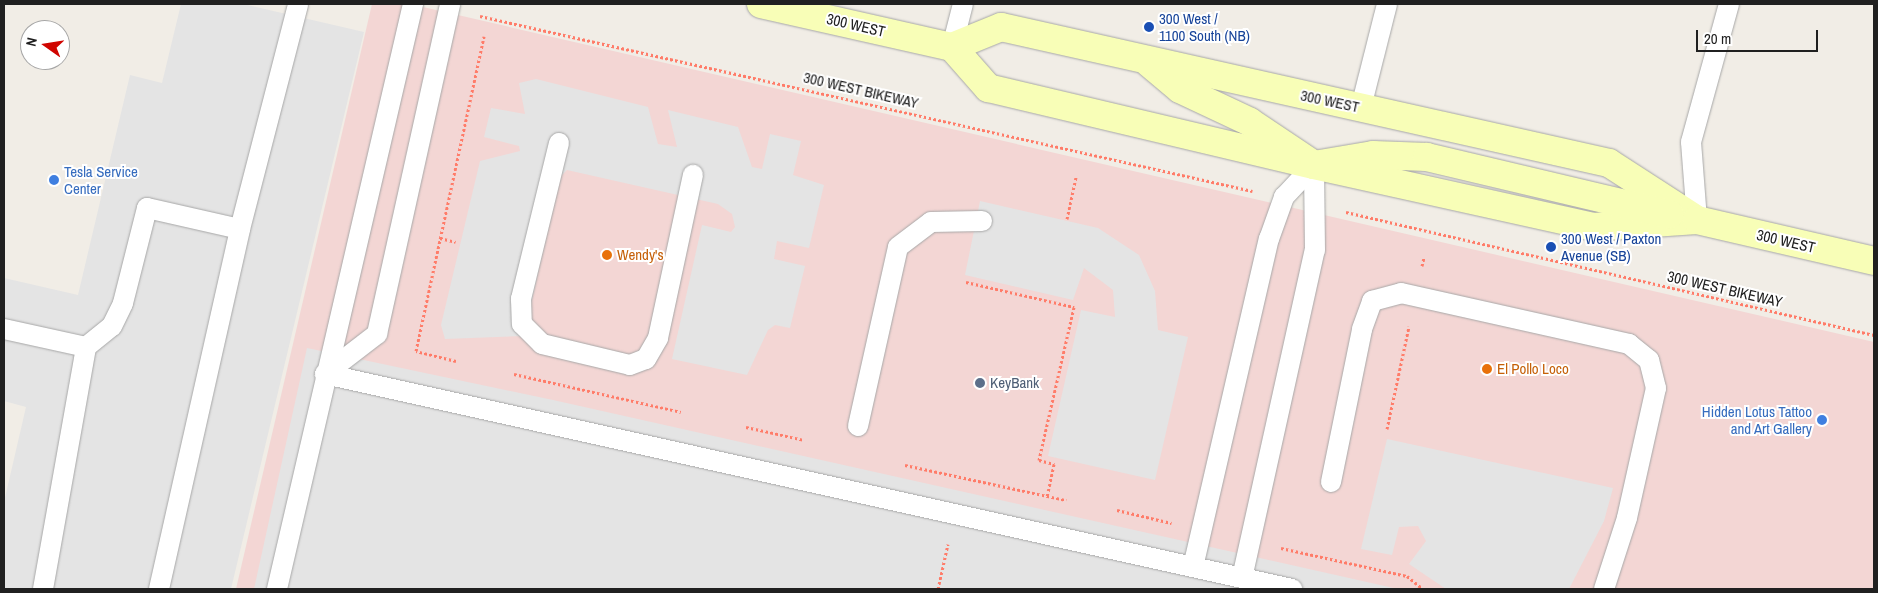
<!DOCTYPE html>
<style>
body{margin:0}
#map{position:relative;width:1878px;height:593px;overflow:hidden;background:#f1ede6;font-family:"Archivo Narrow",sans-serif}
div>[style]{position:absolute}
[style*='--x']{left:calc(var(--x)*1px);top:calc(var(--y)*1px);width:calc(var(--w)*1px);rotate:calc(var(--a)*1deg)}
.commercial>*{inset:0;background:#f3d6d4}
.parking>*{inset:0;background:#e4e4e4}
.path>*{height:3px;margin-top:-1.5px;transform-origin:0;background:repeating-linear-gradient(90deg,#ff7c69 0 2.5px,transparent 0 5px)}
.roads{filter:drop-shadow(0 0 1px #a7a7a7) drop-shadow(0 0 1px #a7a7a7)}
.service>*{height:20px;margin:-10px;padding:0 10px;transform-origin:10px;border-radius:10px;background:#fff}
.secondary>*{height:28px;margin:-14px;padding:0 14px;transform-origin:14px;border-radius:14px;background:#f8feb7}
.dots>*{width:14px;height:14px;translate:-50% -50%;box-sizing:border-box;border:2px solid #fff;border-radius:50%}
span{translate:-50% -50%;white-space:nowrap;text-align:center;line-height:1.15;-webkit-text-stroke:4px #fff;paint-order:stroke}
.transit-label{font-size:15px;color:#164399}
.left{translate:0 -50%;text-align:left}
.street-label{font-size:15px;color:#202020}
.shop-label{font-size:15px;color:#366cbe}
.right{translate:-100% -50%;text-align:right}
.food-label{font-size:15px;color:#c56008}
.service-label{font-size:15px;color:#4e5e75}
.frame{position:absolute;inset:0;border:5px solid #202020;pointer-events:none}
.north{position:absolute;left:20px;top:20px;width:50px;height:50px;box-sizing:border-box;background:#fff;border:1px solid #a6a6a6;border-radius:50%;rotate:283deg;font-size:14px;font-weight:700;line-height:20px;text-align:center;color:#202020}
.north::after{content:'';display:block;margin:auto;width:18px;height:22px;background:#d00500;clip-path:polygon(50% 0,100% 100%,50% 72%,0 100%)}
.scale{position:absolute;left:1696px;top:30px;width:122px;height:22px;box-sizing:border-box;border:2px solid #202020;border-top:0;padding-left:6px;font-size:15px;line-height:18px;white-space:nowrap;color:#202020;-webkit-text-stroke:4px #fff;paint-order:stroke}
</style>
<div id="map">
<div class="commercial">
<i style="clip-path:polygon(372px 4px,410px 4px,1874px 342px,1874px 589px,236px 589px)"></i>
</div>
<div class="parking">
<i style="clip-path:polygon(181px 4px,243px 4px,364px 32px,231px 589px,4px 589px,4px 502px,26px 407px,4px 401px,4px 278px,78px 295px,130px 75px,162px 83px)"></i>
<i style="clip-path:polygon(536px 79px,648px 107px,658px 144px,677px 147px,668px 110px,738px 127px,752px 167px,762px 169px,770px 134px,801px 141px,793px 175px,824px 185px,809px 248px,777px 241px,774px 259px,805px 266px,790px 328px,775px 325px,768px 330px,747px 375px,672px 359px,702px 225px,731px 232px,735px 227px,732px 214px,718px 204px,567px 170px,559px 178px,524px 336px,445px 339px,441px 325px,480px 161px,520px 151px,519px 146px,484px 137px,491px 108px,525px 114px,519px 83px)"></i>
<i style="clip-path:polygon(980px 201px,1098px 228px,1139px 255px,1155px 291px,1158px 330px,1188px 337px,1155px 480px,1048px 456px,1081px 310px,1115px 317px,1113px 290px,1084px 268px,1073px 300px,965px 275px)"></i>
<i style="clip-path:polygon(307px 348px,553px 400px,1398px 589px,254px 589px)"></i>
<i style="clip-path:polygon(1387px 439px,1613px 488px,1604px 521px,1569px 589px,1446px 589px,1409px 564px,1426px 541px,1418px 526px,1399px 527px,1392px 555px,1361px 549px)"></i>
</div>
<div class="path">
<i style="--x:480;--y:16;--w:792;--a:12.77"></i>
<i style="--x:1346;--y:212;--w:542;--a:13.11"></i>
<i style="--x:1067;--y:219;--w:43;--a:-77.9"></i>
<i style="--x:440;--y:238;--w:16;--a:14"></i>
<i style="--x:1422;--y:266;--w:9;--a:-77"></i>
<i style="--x:966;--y:282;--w:111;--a:13"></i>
<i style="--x:1074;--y:307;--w:157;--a:102.9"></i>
<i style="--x:1039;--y:460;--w:16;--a:15"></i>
<i style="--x:1054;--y:464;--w:33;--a:102"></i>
<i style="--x:456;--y:361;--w:41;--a:-166"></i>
<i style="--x:416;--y:351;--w:322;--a:-77.8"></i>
<i style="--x:514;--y:374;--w:171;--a:12.8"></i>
<i style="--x:746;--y:427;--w:59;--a:12.6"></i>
<i style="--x:1387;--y:429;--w:105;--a:-77.9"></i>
<i style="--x:905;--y:465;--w:165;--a:12.3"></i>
<i style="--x:1117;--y:510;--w:56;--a:13.5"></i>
<i style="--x:1281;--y:548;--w:129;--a:12.5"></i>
<i style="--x:1407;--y:576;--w:21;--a:39"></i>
<i style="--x:938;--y:589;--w:46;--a:-77.5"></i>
</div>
<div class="roads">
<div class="service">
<i style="--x:952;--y:47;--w:44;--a:-75.7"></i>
<i style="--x:1361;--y:107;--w:106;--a:-75.8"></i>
<i style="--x:559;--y:143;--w:161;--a:103.7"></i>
<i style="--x:521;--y:299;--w:25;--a:88"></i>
<i style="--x:522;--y:324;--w:28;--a:45"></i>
<i style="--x:542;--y:344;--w:90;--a:13.4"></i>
<i style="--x:630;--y:365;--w:17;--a:-21"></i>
<i style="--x:646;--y:359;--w:24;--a:-60"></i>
<i style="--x:658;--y:338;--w:167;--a:-77.9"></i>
<i style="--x:1697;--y:220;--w:78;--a:-94.4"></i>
<i style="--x:1691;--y:142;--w:143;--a:-74.6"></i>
<i style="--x:4;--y:329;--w:84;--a:12.4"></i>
<i style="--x:325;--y:374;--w:991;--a:12.54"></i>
<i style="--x:325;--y:374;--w:66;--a:-37.6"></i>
<i style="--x:377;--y:334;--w:338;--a:-77.5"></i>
<i style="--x:858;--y:426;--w:183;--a:-77.4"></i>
<i style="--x:898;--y:247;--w:41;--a:-37.1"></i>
<i style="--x:931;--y:222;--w:51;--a:-1.1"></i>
<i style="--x:1331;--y:482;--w:156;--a:-78.5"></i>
<i style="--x:1362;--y:329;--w:30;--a:-70"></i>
<i style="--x:1372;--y:301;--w:30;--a:-15"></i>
<i style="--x:1401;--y:293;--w:234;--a:12.6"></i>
<i style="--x:1629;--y:344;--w:26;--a:39"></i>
<i style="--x:1649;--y:360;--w:29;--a:76"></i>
<i style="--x:1656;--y:388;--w:133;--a:102.6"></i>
<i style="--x:1627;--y:518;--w:75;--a:107.9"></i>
<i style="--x:1193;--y:567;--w:337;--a:-77"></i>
<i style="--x:1269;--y:239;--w:45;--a:-70.3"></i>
<i style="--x:1284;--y:197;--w:44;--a:-46.8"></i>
<i style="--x:1242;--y:578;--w:336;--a:-77.5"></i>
<i style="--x:1315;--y:250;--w:85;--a:-90.7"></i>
<i style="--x:43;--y:589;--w:246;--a:-79.9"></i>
<i style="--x:86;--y:347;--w:33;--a:-39"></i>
<i style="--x:112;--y:326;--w:25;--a:-64"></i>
<i style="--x:123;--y:303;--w:98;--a:-75.8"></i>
<i style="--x:147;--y:208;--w:95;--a:12.7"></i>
<i style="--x:240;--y:229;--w:232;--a:-75.5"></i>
<i style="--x:159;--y:589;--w:369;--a:-77.3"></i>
<i style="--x:277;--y:589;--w:601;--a:-76.91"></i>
</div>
<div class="secondary">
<i style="--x:761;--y:4;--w:196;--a:12.7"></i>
<i style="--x:952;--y:47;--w:53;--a:-22.2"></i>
<i style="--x:1001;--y:27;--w:623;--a:12.61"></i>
<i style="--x:1609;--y:163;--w:105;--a:32.9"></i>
<i style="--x:952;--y:47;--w:55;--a:48.7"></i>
<i style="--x:988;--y:88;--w:335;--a:13.3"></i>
<i style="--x:1314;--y:165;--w:286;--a:12.5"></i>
<i style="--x:1593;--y:227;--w:104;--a:-3.9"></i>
<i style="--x:1697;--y:220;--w:182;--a:13"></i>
<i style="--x:1149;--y:63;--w:40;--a:40"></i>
<i style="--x:1180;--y:89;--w:77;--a:25.2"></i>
<i style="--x:1250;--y:122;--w:77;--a:33.9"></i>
<i style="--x:1314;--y:165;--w:60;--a:-9.6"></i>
<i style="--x:1373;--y:155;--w:54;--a:2.1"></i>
<i style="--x:1427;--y:157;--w:249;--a:13.3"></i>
</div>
</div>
<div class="dots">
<i style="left:1149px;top:27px;background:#1a4fb4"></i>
<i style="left:54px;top:180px;background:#3f7fe0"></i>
<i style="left:1551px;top:247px;background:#1a4fb4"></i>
<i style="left:607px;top:255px;background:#e8710a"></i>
<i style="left:1487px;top:369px;background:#e8710a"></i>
<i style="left:980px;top:383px;background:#5c6f8a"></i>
<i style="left:1822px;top:420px;background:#3f7fe0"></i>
</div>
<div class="transit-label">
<span class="left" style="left:1159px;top:27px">300 West /<br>1100 South (NB)</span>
<span class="left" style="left:1561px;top:247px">300 West / Paxton<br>Avenue (SB)</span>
</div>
<div class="street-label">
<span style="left:856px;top:25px;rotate:13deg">300 WEST</span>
<span style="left:861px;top:90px;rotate:13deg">300 WEST BIKEWAY</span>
<span style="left:1330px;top:101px;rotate:12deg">300 WEST</span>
<span style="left:1786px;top:241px;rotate:13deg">300 WEST</span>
<span style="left:1725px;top:289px;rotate:13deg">300 WEST BIKEWAY</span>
</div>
<div class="shop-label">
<span class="left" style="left:64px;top:180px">Tesla Service<br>Center</span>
<span class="right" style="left:1812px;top:420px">Hidden Lotus Tattoo<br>and Art Gallery</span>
</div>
<div class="food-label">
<span class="left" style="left:617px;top:255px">Wendy's</span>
<span class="left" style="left:1497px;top:369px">El Pollo Loco</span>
</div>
<div class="service-label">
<span class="left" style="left:990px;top:383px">KeyBank</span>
</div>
<div class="frame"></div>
<div class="north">N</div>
<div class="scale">20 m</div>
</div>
